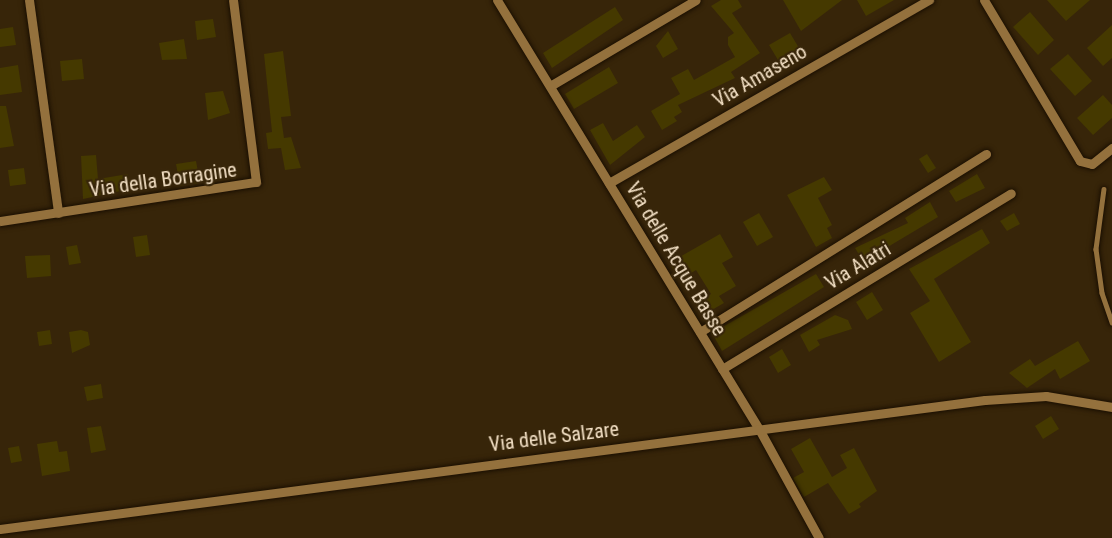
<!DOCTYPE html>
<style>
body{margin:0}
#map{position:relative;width:1112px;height:538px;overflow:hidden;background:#372509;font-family:"Roboto Condensed",sans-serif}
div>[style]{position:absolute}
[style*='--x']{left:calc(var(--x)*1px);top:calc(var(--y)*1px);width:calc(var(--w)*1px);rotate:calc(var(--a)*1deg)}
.building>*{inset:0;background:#453900}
.roads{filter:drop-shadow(0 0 2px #1a0f02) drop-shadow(0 0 2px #1a0f02)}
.lane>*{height:4.5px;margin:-2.25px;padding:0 2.25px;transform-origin:2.25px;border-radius:2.25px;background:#94713d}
.street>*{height:9px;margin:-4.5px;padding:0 4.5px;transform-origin:4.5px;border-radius:4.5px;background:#94713d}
span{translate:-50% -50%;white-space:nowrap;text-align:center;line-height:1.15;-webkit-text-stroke:4.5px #372509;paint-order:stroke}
.street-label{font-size:20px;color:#f4e1c6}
</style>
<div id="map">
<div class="building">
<i style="clip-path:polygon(721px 0,738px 0,742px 7px,732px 13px,760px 53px,731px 72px,735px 78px,678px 105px,682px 112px,674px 117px,677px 121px,662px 130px,651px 111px,680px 94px,671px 78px,688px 69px,694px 80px,735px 57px,728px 45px,728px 37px,734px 33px,711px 6px)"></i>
<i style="clip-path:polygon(783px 0,842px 0,801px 31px)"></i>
<i style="clip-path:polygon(857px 0,894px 0,866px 16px)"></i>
<i style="clip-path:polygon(1047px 0,1090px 0,1066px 21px)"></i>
<i style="clip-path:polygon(615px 7px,623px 20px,552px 68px,543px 53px)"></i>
<i style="clip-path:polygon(1030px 12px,1054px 40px,1038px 55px,1013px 27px)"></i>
<i style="clip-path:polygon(213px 19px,216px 37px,197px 40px,195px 21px)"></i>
<i style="clip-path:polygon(1112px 25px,1112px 58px,1103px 66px,1087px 48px)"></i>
<i style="clip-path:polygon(13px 27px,16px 45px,0 47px,0 29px)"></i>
<i style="clip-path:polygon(668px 31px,678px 49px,663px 58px,656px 46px)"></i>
<i style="clip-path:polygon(790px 33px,802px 53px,781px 65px,769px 45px)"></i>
<i style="clip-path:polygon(184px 39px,187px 59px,162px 60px,159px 43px)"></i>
<i style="clip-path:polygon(283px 51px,291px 116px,281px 117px,284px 138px,291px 137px,301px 168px,285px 170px,281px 148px,268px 149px,266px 133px,272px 132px,264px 54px)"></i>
<i style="clip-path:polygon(1068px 54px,1092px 81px,1075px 96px,1050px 69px)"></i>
<i style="clip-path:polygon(82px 59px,84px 79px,62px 81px,60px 61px)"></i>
<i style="clip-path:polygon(18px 65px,22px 92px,0 95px,0 68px)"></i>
<i style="clip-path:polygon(609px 67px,618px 83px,574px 109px,565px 94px)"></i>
<i style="clip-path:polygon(223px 91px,230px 113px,208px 120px,205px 93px)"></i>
<i style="clip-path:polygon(1103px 95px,1112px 105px,1112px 118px,1093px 135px,1077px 118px)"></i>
<i style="clip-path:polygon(0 106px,6px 106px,14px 146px,0 148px)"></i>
<i style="clip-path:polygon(603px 123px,613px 141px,637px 125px,645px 137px,610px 165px,590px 130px)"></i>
<i style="clip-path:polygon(927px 154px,936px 168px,928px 173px,919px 159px)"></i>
<i style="clip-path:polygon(96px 155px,98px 179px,128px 174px,130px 189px,83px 199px,81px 156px)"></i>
<i style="clip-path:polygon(196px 161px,200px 183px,180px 186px,176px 164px)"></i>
<i style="clip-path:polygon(24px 168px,26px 184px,10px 186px,8px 170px)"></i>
<i style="clip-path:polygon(977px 174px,985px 188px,956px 202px,949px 191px)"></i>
<i style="clip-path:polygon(824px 177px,832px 190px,818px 198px,832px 225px,827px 228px,832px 238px,816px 247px,787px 195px)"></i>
<i style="clip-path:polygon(930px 202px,938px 217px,881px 251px,884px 255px,866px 266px,855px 248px,908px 223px,905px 218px)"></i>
<i style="clip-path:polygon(759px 213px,773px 237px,757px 246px,743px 222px)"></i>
<i style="clip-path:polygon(1014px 213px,1020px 224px,1007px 231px,1000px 221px)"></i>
<i style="clip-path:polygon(982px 229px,990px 243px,934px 279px,971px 342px,939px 362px,910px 313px,930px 301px,909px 269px)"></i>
<i style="clip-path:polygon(720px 234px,733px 257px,722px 263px,736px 286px,719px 296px,724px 303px,710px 311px,703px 299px,711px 294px,696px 270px,680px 280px,669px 263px)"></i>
<i style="clip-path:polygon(147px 235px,150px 255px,136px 257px,133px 237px)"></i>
<i style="clip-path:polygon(77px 245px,81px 263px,69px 265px,66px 247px)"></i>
<i style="clip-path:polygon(50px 255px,51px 276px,27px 278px,25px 256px)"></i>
<i style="clip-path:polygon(816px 274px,824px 287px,722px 351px,712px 333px)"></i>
<i style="clip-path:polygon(872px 292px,883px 310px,867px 320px,856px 302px)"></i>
<i style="clip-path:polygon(835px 315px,848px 320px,852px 329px,817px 340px,820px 345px,809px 352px,800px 335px)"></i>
<i style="clip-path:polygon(50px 330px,52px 344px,39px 346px,37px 332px)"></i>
<i style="clip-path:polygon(81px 330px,88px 332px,90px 345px,72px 353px,69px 332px)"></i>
<i style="clip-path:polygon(1078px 341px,1090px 361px,1060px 379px,1055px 369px,1027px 388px,1009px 373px,1030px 359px,1035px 366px)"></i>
<i style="clip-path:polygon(782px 349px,791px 365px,778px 373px,769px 357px)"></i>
<i style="clip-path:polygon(101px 384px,103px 398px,87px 401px,84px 387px)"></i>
<i style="clip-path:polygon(1051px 416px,1059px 429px,1043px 439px,1035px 426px)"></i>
<i style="clip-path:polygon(101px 426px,106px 450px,91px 453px,87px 428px)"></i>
<i style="clip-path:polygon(810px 438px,832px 477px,847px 468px,840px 455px,854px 448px,877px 491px,859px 504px,861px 507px,849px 514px,828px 483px,804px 497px,793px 478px,804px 472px,791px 449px)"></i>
<i style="clip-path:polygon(57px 441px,59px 452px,67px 451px,70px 471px,42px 476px,37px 444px)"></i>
<i style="clip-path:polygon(19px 446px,22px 461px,11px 463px,8px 448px)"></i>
</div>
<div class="roads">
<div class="lane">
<i style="--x:1104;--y:189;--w:61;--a:97.6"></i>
<i style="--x:1096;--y:249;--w:44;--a:82.2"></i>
<i style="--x:1102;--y:293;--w:31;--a:71"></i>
</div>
<div class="street">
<i style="--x:29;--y:0;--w:215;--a:82.2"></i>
<i style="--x:497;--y:0;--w:503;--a:58.59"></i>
<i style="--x:759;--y:429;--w:124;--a:61.2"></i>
<i style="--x:984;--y:0;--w:187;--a:59.2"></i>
<i style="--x:1080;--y:161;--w:12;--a:14"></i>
<i style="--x:1092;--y:164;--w:26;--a:-39"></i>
<i style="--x:550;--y:86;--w:169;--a:-30.5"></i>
<i style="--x:609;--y:183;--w:369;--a:-29.8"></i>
<i style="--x:0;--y:221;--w:259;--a:-8.7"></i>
<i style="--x:256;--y:182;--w:183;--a:-97.2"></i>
<i style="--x:700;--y:332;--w:337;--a:-31.9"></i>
<i style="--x:722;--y:369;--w:338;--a:-31.3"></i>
<i style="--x:0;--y:529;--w:993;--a:-7.46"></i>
<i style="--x:985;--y:400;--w:61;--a:-3.8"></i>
<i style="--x:1046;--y:396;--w:67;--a:9.5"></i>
</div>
</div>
<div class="street-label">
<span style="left:760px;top:76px;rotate:-30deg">Via Amaseno</span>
<span style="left:163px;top:180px;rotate:-8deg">Via della Borragine</span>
<span style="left:676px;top:259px;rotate:59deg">Via delle Acque Basse</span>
<span style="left:858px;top:266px;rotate:-31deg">Via Alatri</span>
<span style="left:554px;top:437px;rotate:-7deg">Via delle Salzare</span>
</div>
</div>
